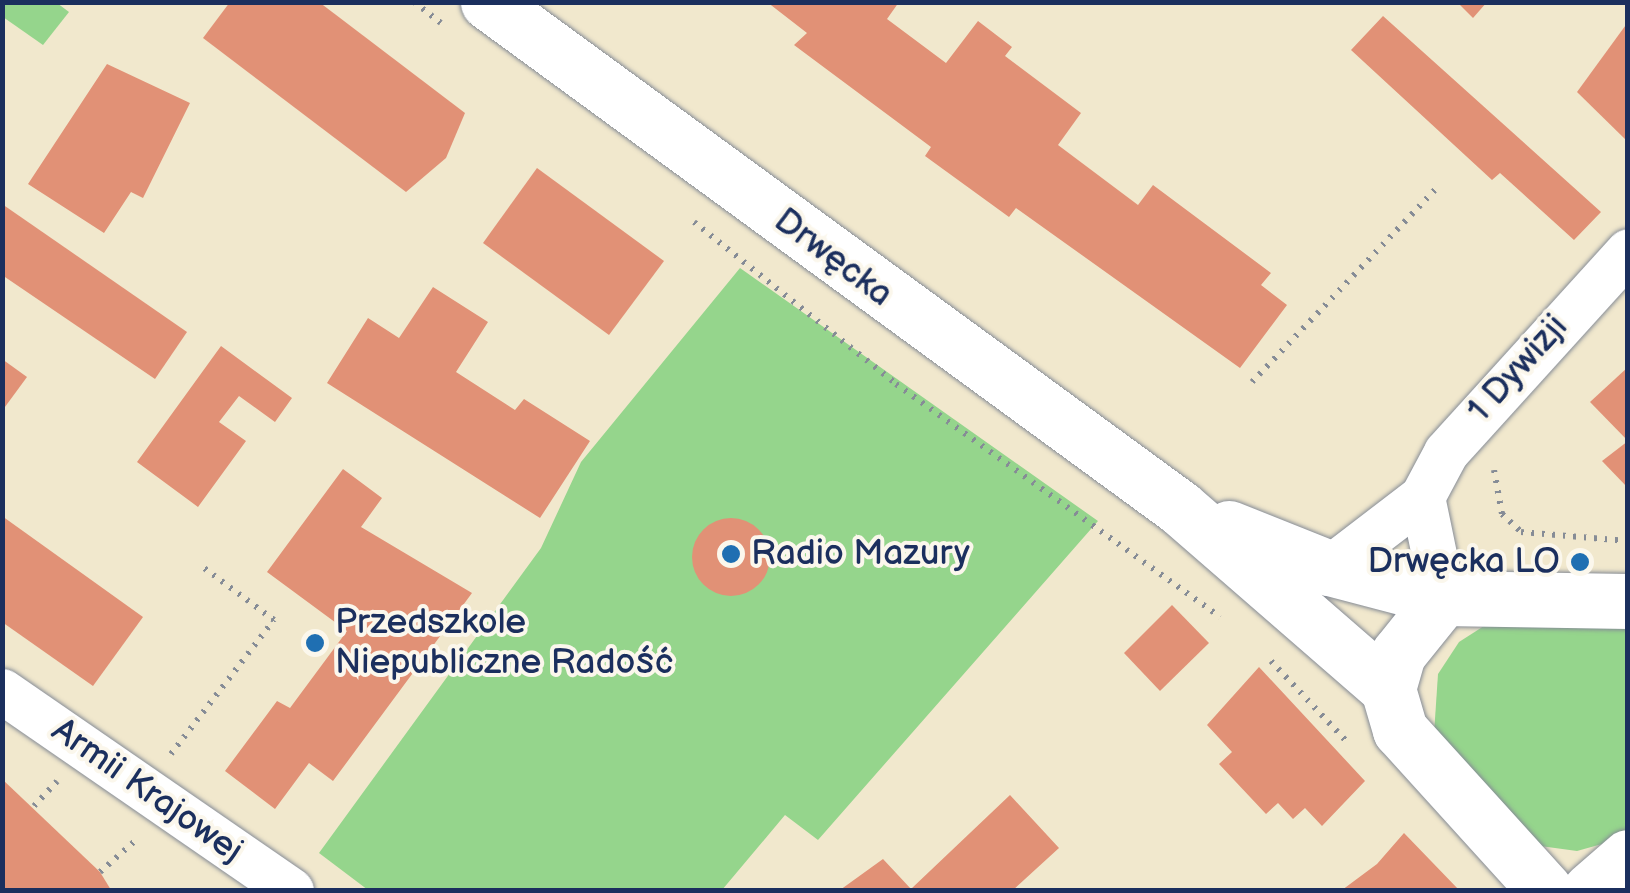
<!DOCTYPE html>
<meta charset="utf-8">
<style>
body{margin:0}
#map{position:relative;width:1630px;height:893px;overflow:hidden;background:#f1e8cd;font-family:"Balsamiq Sans",sans-serif}
div>[style]{position:absolute}
[style*='--x']{left:calc(var(--x)*1px);top:calc(var(--y)*1px);width:calc(var(--w)*1px);rotate:calc(var(--a)*1deg)}
.green>*{inset:0;background:#95d58c}
.building>*{inset:0;background:#e19176}
.round{border-radius:50%}
.path>*{height:6px;margin-top:-3px;transform-origin:0;background:repeating-linear-gradient(90deg,#868c96 0 2.5px,transparent 0 10.5px)}
.roads{filter:drop-shadow(0 0 2px #868c96) drop-shadow(0 0 2px #868c96)}
.minor>*{height:45px;margin:-22.5px;padding:0 22.5px;transform-origin:22.5px;border-radius:22.5px;background:#fff}
.tertiary>*{height:55px;margin:-27.5px;padding:0 27.5px;transform-origin:27.5px;border-radius:27.5px;background:#fff}
.dots>*{width:28px;height:28px;translate:-50% -50%;box-sizing:border-box;border:5px solid #fbf7ec;border-radius:50%}
span{translate:-50% -50%;white-space:nowrap;text-align:center;line-height:1.15;-webkit-text-stroke:8px #fbf7ec;paint-order:stroke}
.street-label{font-size:35px;color:#1b2f5e}
.poi-label{font-size:35px;color:#1b2f5e}
.left{translate:0 -50%;text-align:left}
.right{translate:-100% -50%;text-align:right}
.frame{position:absolute;inset:0;border:5px solid #1b2f5e;pointer-events:none}
</style>
<div id="map">
<div class="green">
<i style="clip-path:polygon(3px 2px,57px 3px,69px 12px,43px 45px,3px 17px)"></i>
<i style="clip-path:polygon(740px 268px,1098px 521px,818px 840px,785px 815px,722px 890px,368px 890px,319px 853px,541px 548px,581px 462px)"></i>
<i style="clip-path:polygon(1498px 617px,1627px 619px,1627px 837px,1577px 851px,1533px 845px,1434px 734px,1438px 674px,1459px 642px)"></i>
</div>
<div class="building">
<i style="clip-path:polygon(230px 2px,319px 2px,465px 113px,446px 158px,406px 192px,203px 38px)"></i>
<i style="clip-path:polygon(767px 2px,899px 2px,887px 19px,946px 63px,978px 21px,1012px 47px,1005px 56px,1081px 113px,1058px 145px,1138px 205px,1153px 185px,1271px 273px,1261px 285px,1287px 305px,1240px 368px,1016px 208px,1009px 217px,925px 156px,931px 147px,794px 45px,807px 33px)"></i>
<i style="clip-path:polygon(1457px 2px,1487px 2px,1473px 18px)"></i>
<i style="clip-path:polygon(1383px 16px,1601px 212px,1574px 240px,1500px 173px,1492px 180px,1351px 50px)"></i>
<i style="clip-path:polygon(1628px 22px,1628px 142px,1577px 92px)"></i>
<i style="clip-path:polygon(107px 64px,190px 103px,143px 198px,131px 192px,104px 233px,28px 184px)"></i>
<i style="clip-path:polygon(537px 168px,664px 261px,609px 335px,483px 243px)"></i>
<i style="clip-path:polygon(2px 204px,187px 332px,155px 379px,2px 275px)"></i>
<i style="clip-path:polygon(433px 287px,488px 322px,456px 372px,515px 410px,524px 399px,590px 441px,540px 518px,327px 383px,368px 318px,399px 338px)"></i>
<i style="clip-path:polygon(221px 346px,292px 398px,275px 422px,239px 396px,219px 422px,246px 441px,198px 507px,137px 462px)"></i>
<i style="clip-path:polygon(2px 359px,27px 377px,2px 411px)"></i>
<i style="clip-path:polygon(1628px 367px,1628px 441px,1590px 402px)"></i>
<i style="clip-path:polygon(1628px 441px,1628px 488px,1602px 461px)"></i>
<i style="clip-path:polygon(343px 469px,382px 498px,361px 527px,472px 593px,333px 781px,309px 763px,275px 809px,225px 771px,277px 701px,290px 708px,347px 631px,267px 572px)"></i>
<i style="clip-path:polygon(2px 516px,143px 617px,93px 686px,2px 622px)"></i>
<i class="round" style="left:692px;top:518px;width:78px;height:78px"></i>
<i style="clip-path:polygon(1172px 605px,1209px 643px,1160px 691px,1124px 653px)"></i>
<i style="clip-path:polygon(1259px 667px,1365px 781px,1322px 826px,1305px 808px,1293px 819px,1278px 803px,1266px 814px,1219px 764px,1232px 752px,1207px 725px)"></i>
<i style="clip-path:polygon(2px 779px,100px 872px,111px 890px,2px 890px)"></i>
<i style="clip-path:polygon(1010px 795px,1059px 848px,1013px 890px,840px 890px,883px 859px,911px 889px)"></i>
<i style="clip-path:polygon(1404px 833px,1459px 890px,1342px 890px,1377px 864px)"></i>
</div>
<div class="path">
<i style="--x:414;--y:2;--w:34;--a:38"></i>
<i style="--x:1311;--y:2;--w:36;--a:0"></i>
<i style="--x:694;--y:222;--w:259;--a:38.7"></i>
<i style="--x:896;--y:384;--w:399;--a:35.7"></i>
<i style="--x:1252;--y:382;--w:268;--a:-46.4"></i>
<i style="--x:1494;--y:470;--w:45;--a:79.7"></i>
<i style="--x:1502;--y:514;--w:26;--a:43"></i>
<i style="--x:1521;--y:532;--w:107;--a:4.8"></i>
<i style="--x:1271;--y:661;--w:112;--a:46.8"></i>
<i style="--x:171;--y:754;--w:169;--a:-52.5"></i>
<i style="--x:274;--y:620;--w:92;--a:-143.4"></i>
<i style="--x:34;--y:806;--w:34;--a:-47"></i>
<i style="--x:100;--y:872;--w:48;--a:-41.6"></i>
</div>
<div class="roads">
<div class="minor">
<i style="--x:1329;--y:568;--w:117;--a:-37.4"></i>
<i style="--x:1443;--y:598;--w:103;--a:-101.7"></i>
<i style="--x:1422;--y:497;--w:51;--a:-61.9"></i>
<i style="--x:1446;--y:452;--w:271;--a:-47.8"></i>
<i style="--x:2;--y:691;--w:351;--a:34.6"></i>
</div>
<div class="tertiary">
<i style="--x:488;--y:2;--w:857;--a:36.17"></i>
<i style="--x:1180;--y:508;--w:276;--a:41"></i>
<i style="--x:1229;--y:528;--w:108;--a:21.8"></i>
<i style="--x:1329;--y:568;--w:118;--a:14.7"></i>
<i style="--x:1443;--y:598;--w:185;--a:0.9"></i>
<i style="--x:1443;--y:598;--w:72;--a:128.8"></i>
<i style="--x:1398;--y:654;--w:36;--a:106"></i>
<i style="--x:1388;--y:689;--w:43;--a:73.7"></i>
<i style="--x:1400;--y:730;--w:216;--a:47.8"></i>
<i style="--x:1590;--y:890;--w:50;--a:-41"></i>
</div>
</div>
<div class="dots">
<i style="left:731px;top:554px;background:#1f6fb2"></i>
<i style="left:1580px;top:562px;background:#1f6fb2"></i>
<i style="left:315px;top:643px;background:#1f6fb2"></i>
</div>
<div class="street-label">
<span style="left:833px;top:258px;rotate:37deg">Drwęcka</span>
<span style="left:1518px;top:369px;rotate:-48deg">1 Dywizji</span>
<span style="left:147px;top:791px;rotate:35deg">Armii Krajowej</span>
</div>
<div class="poi-label">
<span class="left" style="left:751px;top:554px">Radio Mazury</span>
<span class="right" style="left:1560px;top:562px">Drwęcka LO</span>
<span class="left" style="left:335px;top:643px">Przedszkole<br>Niepubliczne Radość</span>
</div>
<div class="frame"></div>
</div>
